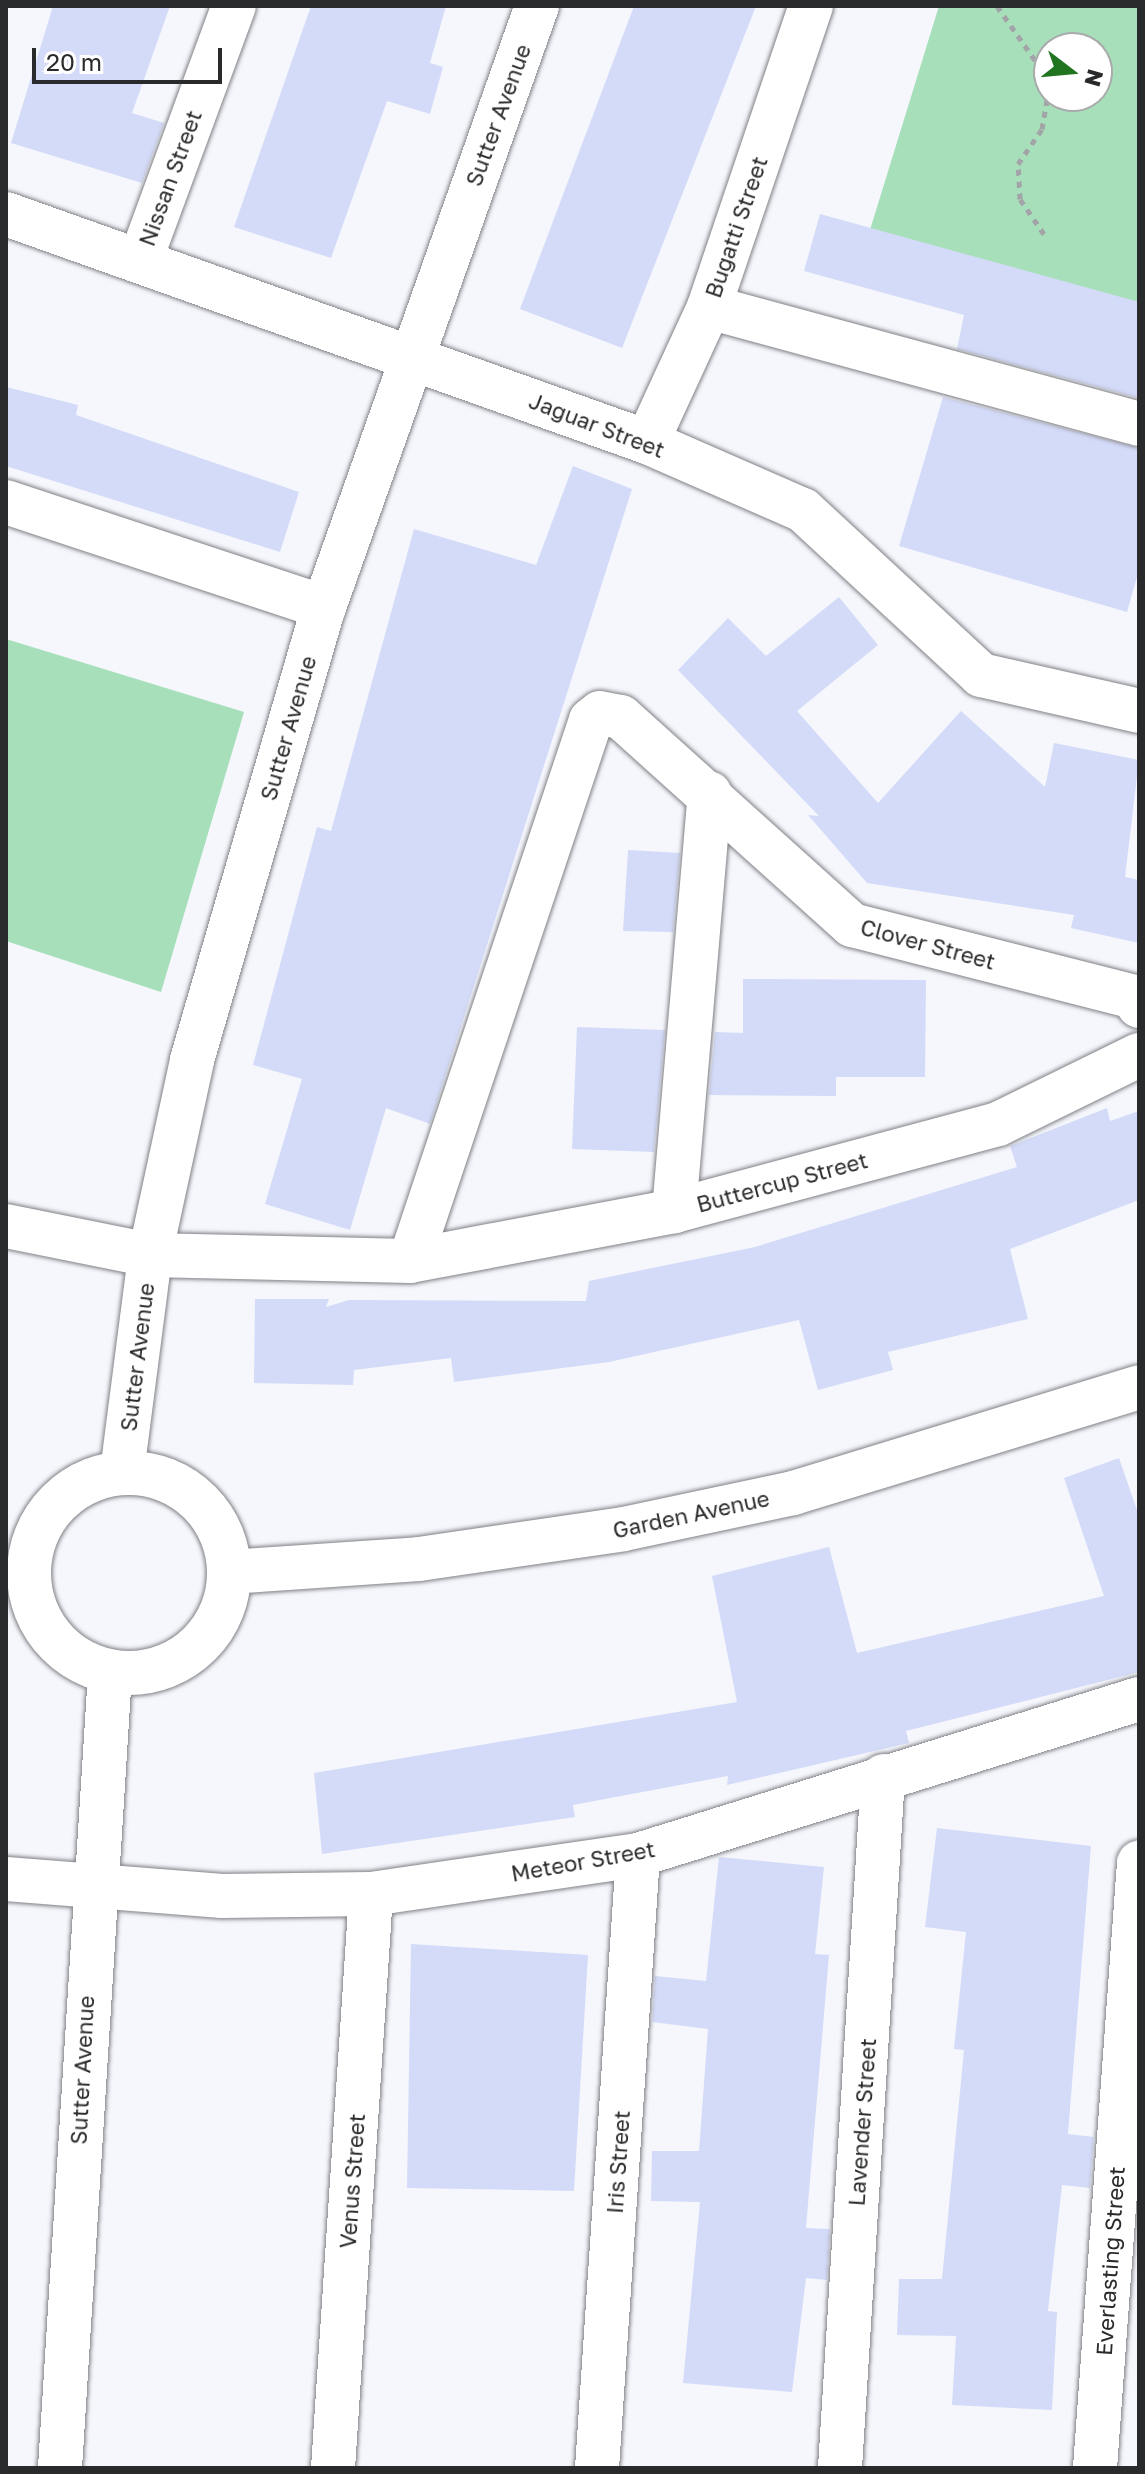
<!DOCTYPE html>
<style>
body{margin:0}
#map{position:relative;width:1145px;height:2474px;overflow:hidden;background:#f5f7fc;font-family:"Golos Text",sans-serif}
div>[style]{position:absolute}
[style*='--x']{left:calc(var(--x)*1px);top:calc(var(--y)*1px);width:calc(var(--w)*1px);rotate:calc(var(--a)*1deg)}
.green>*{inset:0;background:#a6dfb9}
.building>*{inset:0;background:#d4dbf8}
.path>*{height:5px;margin-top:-2.5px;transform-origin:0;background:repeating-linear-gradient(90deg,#a3a4a8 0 6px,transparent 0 12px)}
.roads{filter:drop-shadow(0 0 2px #808186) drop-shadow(0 0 2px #808186)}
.street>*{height:44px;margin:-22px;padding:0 22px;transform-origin:22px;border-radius:22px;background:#fff}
.street>.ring{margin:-22px;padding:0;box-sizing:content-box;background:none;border:44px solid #fff;border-radius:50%}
span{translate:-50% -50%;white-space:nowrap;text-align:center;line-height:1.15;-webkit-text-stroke:6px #fff;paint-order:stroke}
.street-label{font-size:22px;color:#292a2b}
.frame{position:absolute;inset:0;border:8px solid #292a2b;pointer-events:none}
.north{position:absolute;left:1033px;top:32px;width:80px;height:80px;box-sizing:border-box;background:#fff;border:2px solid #a9aaaa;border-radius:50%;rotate:106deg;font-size:22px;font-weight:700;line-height:32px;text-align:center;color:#292a2b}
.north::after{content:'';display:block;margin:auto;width:28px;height:36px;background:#217520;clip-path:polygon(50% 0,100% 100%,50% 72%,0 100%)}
.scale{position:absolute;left:32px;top:48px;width:190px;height:36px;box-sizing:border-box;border:4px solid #292a2b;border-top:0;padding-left:10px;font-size:24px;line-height:28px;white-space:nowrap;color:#292a2b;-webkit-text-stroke:6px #fff;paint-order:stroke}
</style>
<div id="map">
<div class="green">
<i style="clip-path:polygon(evenodd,939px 6px,1139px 6px,1139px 312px,865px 246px,939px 6px,1049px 48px,1097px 48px,1097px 96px,1049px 96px,1049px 48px)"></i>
<i style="clip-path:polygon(6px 639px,244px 712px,161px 992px,6px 941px)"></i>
</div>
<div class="building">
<i style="clip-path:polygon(53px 6px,170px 6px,132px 113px,164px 123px,142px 183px,11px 143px)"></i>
<i style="clip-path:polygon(311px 6px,446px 6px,430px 63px,443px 67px,430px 114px,387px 101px,331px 258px,234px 227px)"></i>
<i style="clip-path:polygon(634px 6px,756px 6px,622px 348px,520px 309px)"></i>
<i style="clip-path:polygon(820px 214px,1139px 302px,1139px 398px,957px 349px,964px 315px,804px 271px)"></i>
<i style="clip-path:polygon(6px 387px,78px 405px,76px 415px,299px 492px,280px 552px,6px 466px)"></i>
<i style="clip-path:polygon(943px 397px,1139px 448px,1139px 570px,1127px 612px,899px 546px)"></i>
<i style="clip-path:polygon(573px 466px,632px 489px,430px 1124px,386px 1108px,350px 1230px,265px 1204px,302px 1079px,253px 1065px,317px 827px,331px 831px,414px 529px,536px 565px)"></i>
<i style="clip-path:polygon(839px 597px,878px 645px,797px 711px,878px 803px,961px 711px,1045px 787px,1054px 743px,1139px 760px,1125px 877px,1139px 880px,1139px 943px,1071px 928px,1074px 915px,867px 883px,808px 815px,819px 816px,678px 670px,728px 618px,766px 656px)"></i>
<i style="clip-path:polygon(628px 850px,680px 853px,673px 932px,623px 931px)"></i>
<i style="clip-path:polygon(743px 979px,926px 980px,925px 1077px,836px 1077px,836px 1096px,709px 1095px,715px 1032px,743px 1033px)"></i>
<i style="clip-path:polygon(577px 1027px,665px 1030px,654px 1152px,572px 1149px)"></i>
<i style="clip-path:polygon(1107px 1108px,1110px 1121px,1139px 1111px,1139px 1200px,1010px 1249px,1028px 1319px,888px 1352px,893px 1370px,818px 1390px,799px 1320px,609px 1362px,454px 1382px,451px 1358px,354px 1370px,353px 1385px,254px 1383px,255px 1299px,329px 1299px,326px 1307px,349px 1300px,586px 1301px,589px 1281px,755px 1247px,1017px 1167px,1010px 1146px)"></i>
<i style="clip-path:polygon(1119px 1458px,1139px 1516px,1139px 1672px,906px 1731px,909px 1743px,727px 1785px,728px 1776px,573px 1805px,575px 1817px,322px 1854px,314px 1773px,737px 1702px,712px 1576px,829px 1547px,857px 1653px,1104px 1596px,1064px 1478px)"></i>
<i style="clip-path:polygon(937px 1828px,1091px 1846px,1068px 2134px,1094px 2137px,1090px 2188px,1062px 2185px,1048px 2311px,1057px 2312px,1052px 2410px,952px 2405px,956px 2336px,897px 2335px,899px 2279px,942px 2279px,964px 2050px,954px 2049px,966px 1932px,925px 1927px)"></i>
<i style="clip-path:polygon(719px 1857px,824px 1867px,815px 1954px,829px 1955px,806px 2228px,830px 2229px,827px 2280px,806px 2278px,792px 2392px,683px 2383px,700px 2202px,651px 2201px,652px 2151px,699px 2151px,708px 2029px,652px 2022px,655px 1976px,706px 1981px)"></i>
<i style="clip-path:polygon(411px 1944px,588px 1955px,574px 2191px,407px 2188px)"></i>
</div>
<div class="path">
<i style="--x:997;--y:6;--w:90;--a:54.9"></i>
<i style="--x:1044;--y:234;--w:42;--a:-124.4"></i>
<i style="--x:1020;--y:199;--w:35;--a:-93"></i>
<i style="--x:1018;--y:164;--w:42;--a:-55.6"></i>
<i style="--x:1042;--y:129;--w:42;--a:-80.3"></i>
</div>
<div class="roads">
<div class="street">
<i style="--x:6;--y:214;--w:680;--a:19.58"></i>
<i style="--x:647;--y:442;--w:170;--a:23.6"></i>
<i style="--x:803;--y:510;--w:243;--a:42.8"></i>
<i style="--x:981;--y:675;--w:162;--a:12.8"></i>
<i style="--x:140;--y:261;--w:272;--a:-69.8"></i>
<i style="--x:709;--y:307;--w:446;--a:15.2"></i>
<i style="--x:647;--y:442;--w:149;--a:-65.3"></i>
<i style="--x:709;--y:307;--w:318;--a:-71.3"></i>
<i style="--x:6;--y:502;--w:335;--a:18.3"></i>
<i style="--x:674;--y:1211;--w:419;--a:-85.1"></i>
<i style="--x:6;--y:1226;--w:147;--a:11.4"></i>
<i style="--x:150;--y:1255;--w:260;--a:1.3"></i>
<i style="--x:410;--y:1261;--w:269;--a:-10.7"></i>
<i style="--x:674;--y:1211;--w:335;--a:-15"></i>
<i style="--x:998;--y:1124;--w:157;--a:-26.1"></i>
<i style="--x:410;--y:1261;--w:570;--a:-71.5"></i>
<i style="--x:591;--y:720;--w:11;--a:-38"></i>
<i style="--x:600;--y:713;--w:21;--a:11"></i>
<i style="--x:621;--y:717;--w:311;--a:42"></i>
<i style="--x:852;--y:925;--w:291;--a:14.3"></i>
<i style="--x:1134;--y:997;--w:10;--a:61"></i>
<i style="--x:122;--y:1472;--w:219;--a:-82.6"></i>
<i style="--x:150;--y:1255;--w:199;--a:-77.8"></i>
<i style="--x:192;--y:1060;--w:472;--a:-73.8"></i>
<i style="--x:324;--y:607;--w:638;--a:-70.49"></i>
<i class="ring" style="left:29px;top:1473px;width:156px;height:156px"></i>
<i style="--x:229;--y:1572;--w:190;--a:-3.9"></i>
<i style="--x:419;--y:1559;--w:207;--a:-8.3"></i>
<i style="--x:624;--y:1529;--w:173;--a:-12"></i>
<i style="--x:793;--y:1493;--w:362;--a:-17"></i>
<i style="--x:6;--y:1879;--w:217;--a:4.5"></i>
<i style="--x:222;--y:1896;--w:149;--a:-0.8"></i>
<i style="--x:371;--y:1894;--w:270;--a:-8.3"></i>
<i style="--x:638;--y:1855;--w:525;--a:-17.3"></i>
<i style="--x:60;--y:2468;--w:797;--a:-86.4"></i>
<i style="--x:333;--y:2468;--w:575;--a:-86.21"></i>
<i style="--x:597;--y:2468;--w:614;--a:-86.17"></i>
<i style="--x:840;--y:2468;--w:693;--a:-86.44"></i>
<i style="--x:1095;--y:2468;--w:607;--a:-85.84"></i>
</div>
</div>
<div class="street-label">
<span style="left:498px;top:115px;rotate:-70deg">Sutter Avenue</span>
<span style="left:170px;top:178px;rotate:-70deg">Nissan Street</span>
<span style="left:736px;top:227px;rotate:-71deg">Bugatti Street</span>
<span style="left:597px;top:425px;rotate:21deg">Jaguar Street</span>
<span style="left:288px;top:728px;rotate:-74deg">Sutter Avenue</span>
<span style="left:928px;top:944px;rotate:15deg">Clover Street</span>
<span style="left:782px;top:1182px;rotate:-15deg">Buttercup Street</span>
<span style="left:137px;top:1357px;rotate:-83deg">Sutter Avenue</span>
<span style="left:691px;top:1514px;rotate:-12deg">Garden Avenue</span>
<span style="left:583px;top:1861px;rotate:-10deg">Meteor Street</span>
<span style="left:82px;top:2070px;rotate:-87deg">Sutter Avenue</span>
<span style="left:862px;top:2122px;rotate:-86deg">Lavender Street</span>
<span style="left:618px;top:2162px;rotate:-86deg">Iris Street</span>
<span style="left:352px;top:2181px;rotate:-86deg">Venus Street</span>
<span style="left:1110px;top:2261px;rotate:-86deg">Everlasting Street</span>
</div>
<div class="frame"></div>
<div class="north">N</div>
<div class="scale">20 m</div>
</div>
